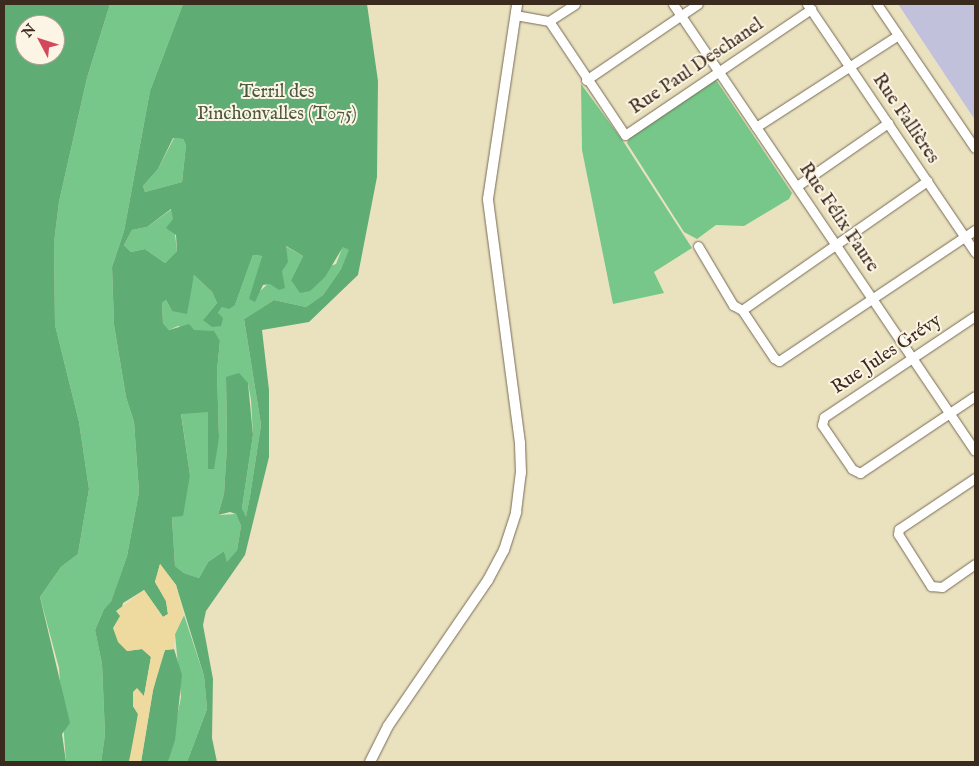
<!DOCTYPE html>
<meta charset="utf-8">
<style>
body{margin:0}
#map{position:relative;width:979px;height:766px;overflow:hidden;background:#eae2bf;font-family:"IM FELL English",serif}
div>[style]{position:absolute}
[style*='--x']{left:calc(var(--x)*1px);top:calc(var(--y)*1px);width:calc(var(--w)*1px);rotate:calc(var(--a)*1deg)}
.industrial>*{inset:0;background:#c2c1dc}
.green>*{inset:0;background:#76c789}
.forest>*{inset:0;background:#60ac75}
.sand>*{inset:0;background:#eeda9e}
.roads{filter:drop-shadow(0 0 1px #786a56) drop-shadow(0 0 1px #786a56)}
.minor>*{height:9px;margin:-4.5px;padding:0 4.5px;transform-origin:4.5px;border-radius:4.5px;background:#fff}
.major>*{height:10px;margin:-5px;padding:0 5px;transform-origin:5px;border-radius:5px;background:#fff}
span{translate:-50% -50%;white-space:nowrap;text-align:center;line-height:1.15;-webkit-text-stroke:4px #fcf5e5;paint-order:stroke}
.street-label{font-size:19px;color:#3b2a1e}
.park-label{font-size:19px;color:#4d593e}
.frame{position:absolute;inset:0;border:5px solid #3b2a1e;pointer-events:none}
.north{position:absolute;left:15px;top:15px;width:50px;height:50px;box-sizing:border-box;background:#fcf5e5;border:1px solid #afa495;border-radius:50%;rotate:310deg;font-size:14px;font-weight:700;line-height:20px;text-align:center;color:#3b2a1e}
.north::after{content:'';display:block;margin:auto;width:18px;height:22px;background:#d1495b;clip-path:polygon(50% 0,100% 100%,50% 72%,0 100%)}
</style>
<div id="map">
<div class="industrial">
<i style="clip-path:polygon(898px 4px,975px 4px,975px 120px)"></i>
</div>
<div class="green">
<i style="clip-path:polygon(110px 4px,183px 4px,150px 91px,124px 231px,112px 267px,114px 325px,126px 397px,134px 422px,139px 492px,127px 556px,111px 603px,104px 609px,95px 630px,102px 664px,105px 735px,101px 762px,66px 762px,59px 668px,40px 597px,61px 567px,78px 554px,89px 489px,79px 422px,55px 325px,54px 243px,59px 202px,87px 78px)"></i>
<i style="clip-path:polygon(716px 80px,792px 193px,789px 199px,744px 226px,716px 225px,697px 239px,684px 232px,627px 143px,629px 137px)"></i>
<i style="clip-path:polygon(581px 84px,623px 141px,692px 248px,654px 272px,664px 293px,613px 304px,582px 150px)"></i>
<i style="clip-path:polygon(174px 138px,183px 139px,186px 145px,182px 182px,145px 192px,143px 186px,158px 169px)"></i>
<i style="clip-path:polygon(172px 209px,177px 251px,165px 263px,145px 249px,131px 252px,124px 245px,132px 230px,147px 227px)"></i>
<i style="clip-path:polygon(285px 246px,303px 256px,291px 280px,336px 264px,343px 246px,350px 250px,341px 269px,323px 295px,306px 307px,274px 300px,244px 319px,261px 425px,250px 496px,246px 518px,242px 508px,253px 435px,251px 400px,248px 383px,226px 377px,227px 445px,224px 494px,218px 515px,236px 514px,241px 526px,237px 550px,227px 563px,224px 551px,208px 562px,199px 578px,184px 573px,175px 566px,172px 517px,190px 475px,181px 413px,208px 411px,208px 469px,219px 438px,217px 371px,220px 341px,178px 326px,169px 330px,163px 323px,162px 303px,166px 300px,172px 311px,191px 288px,194px 275px,212px 292px,217px 303px,203px 320px,218px 313px,222px 307px,235px 305px,253px 255px,262px 256px,250px 300px,282px 271px)"></i>
<i style="clip-path:polygon(184px 615px,204px 676px,207px 709px,187px 762px,168px 762px,181px 697px,175px 634px)"></i>
</div>
<div class="forest">
<i style="clip-path:polygon(evenodd,4px 4px,110px 4px,87px 78px,59px 202px,54px 243px,55px 325px,79px 422px,89px 489px,78px 554px,61px 567px,40px 597px,70px 723px,62px 734px,66px 762px,4px 762px,4px 4px,25px 25px,55px 25px,55px 55px,25px 55px,25px 25px)"></i>
<i style="clip-path:polygon(evenodd,183px 4px,367px 4px,378px 81px,377px 177px,358px 275px,309px 322px,262px 330px,269px 390px,269px 457px,245px 555px,206px 611px,203px 625px,213px 679px,212px 738px,217px 762px,187px 762px,207px 709px,204px 676px,176px 585px,160px 564px,155px 582px,166px 601px,168px 614px,163px 617px,144px 590px,123px 603px,120px 616px,127px 651px,142px 649px,151px 657px,144px 696px,133px 706px,138px 714px,137px 728px,129px 762px,101px 762px,105px 735px,102px 664px,95px 630px,104px 609px,111px 602px,127px 556px,139px 492px,134px 422px,126px 397px,114px 325px,112px 267px,124px 231px,150px 91px,183px 4px,173px 138px,183px 139px,186px 145px,182px 182px,145px 192px,143px 186px,158px 169px,173px 138px,183px 4px,171px 209px,173px 219px,166px 228px,176px 235px,177px 251px,165px 263px,145px 249px,131px 252px,124px 245px,132px 230px,147px 227px,171px 209px,183px 4px,286px 246px,303px 256px,291px 280px,300px 293px,310px 291px,325px 277px,343px 247px,349px 250px,341px 269px,323px 295px,306px 307px,274px 300px,244px 319px,261px 425px,250px 496px,246px 517px,242px 508px,253px 435px,248px 383px,239px 373px,226px 377px,227px 445px,224px 494px,218px 515px,230px 512px,236px 514px,241px 526px,237px 550px,227px 562px,224px 551px,208px 562px,199px 578px,184px 573px,175px 566px,172px 517px,183px 516px,190px 475px,181px 414px,208px 412px,208px 469px,214px 469px,219px 438px,217px 371px,220px 341px,214px 331px,194px 330px,189px 324px,169px 330px,163px 323px,162px 303px,166px 300px,172px 311px,187px 314px,194px 275px,212px 292px,217px 303px,203px 320px,212px 327px,221px 326px,223px 318px,218px 313px,222px 307px,229px 309px,235px 305px,253px 255px,262px 256px,249px 299px,255px 302px,263px 285px,270px 284px,279px 290px,285px 288px,282px 271px,288px 262px,286px 246px)"></i>
<i style="clip-path:polygon(174px 649px,182px 675px,175px 740px,168px 762px,141px 762px,153px 690px,161px 659px,165px 650px)"></i>
</div>
<div class="sand">
<i style="clip-path:polygon(160px 564px,176px 585px,184px 615px,175px 634px,174px 649px,165px 650px,153px 690px,141px 762px,129px 762px,138px 714px,133px 706px,133px 692px,137px 688px,144px 696px,151px 657px,142px 649px,127px 651px,118px 642px,113px 628px,120px 616px,116px 611px,144px 590px,163px 617px,168px 614px,166px 601px,155px 582px)"></i>
</div>
<div class="roads">
<div class="minor">
<i style="--x:673;--y:4;--w:539;--a:55.96"></i>
<i style="--x:807;--y:4;--w:300;--a:55.9"></i>
<i style="--x:877;--y:4;--w:174;--a:55.8"></i>
<i style="--x:515;--y:15;--w:35;--a:10"></i>
<i style="--x:549;--y:21;--w:31;--a:-33"></i>
<i style="--x:549;--y:21;--w:137;--a:56.3"></i>
<i style="--x:625;--y:135;--w:225;--a:-34.1"></i>
<i style="--x:586;--y:80;--w:135;--a:-34.2"></i>
<i style="--x:756;--y:127;--w:169;--a:-32.9"></i>
<i style="--x:797;--y:186;--w:111;--a:-34.7"></i>
<i style="--x:698;--y:246;--w:69;--a:59.3"></i>
<i style="--x:733;--y:305;--w:10;--a:29"></i>
<i style="--x:742;--y:310;--w:58;--a:56.3"></i>
<i style="--x:774;--y:358;--w:6;--a:31"></i>
<i style="--x:779;--y:361;--w:236;--a:-33.8"></i>
<i style="--x:742;--y:310;--w:226;--a:-34.9"></i>
<i style="--x:975;--y:316;--w:182;--a:146.2"></i>
<i style="--x:824;--y:417;--w:8;--a:104"></i>
<i style="--x:822;--y:425;--w:53;--a:55.7"></i>
<i style="--x:852;--y:469;--w:9;--a:27"></i>
<i style="--x:860;--y:473;--w:138;--a:-33.8"></i>
<i style="--x:975;--y:478;--w:92;--a:146.1"></i>
<i style="--x:899;--y:529;--w:5;--a:101"></i>
<i style="--x:898;--y:534;--w:62;--a:57.6"></i>
<i style="--x:931;--y:586;--w:11;--a:5"></i>
<i style="--x:942;--y:587;--w:40;--a:-34.9"></i>
</div>
<div class="major">
<i style="--x:370;--y:762;--w:40;--a:-63.4"></i>
<i style="--x:388;--y:726;--w:177;--a:-55.6"></i>
<i style="--x:488;--y:580;--w:34;--a:-62"></i>
<i style="--x:504;--y:550;--w:40;--a:-72"></i>
<i style="--x:516;--y:512;--w:39;--a:-83"></i>
<i style="--x:521;--y:473;--w:30;--a:-92"></i>
<i style="--x:520;--y:443;--w:246;--a:-97.5"></i>
<i style="--x:488;--y:199;--w:197;--a:-81.5"></i>
</div>
</div>
<div class="street-label">
<span style="left:697px;top:67px;rotate:-34deg">Rue Paul Deschanel</span>
<span style="left:905px;top:119px;rotate:56deg">Rue Fallières</span>
<span style="left:838px;top:218px;rotate:56deg">Rue Félix Faure</span>
<span style="left:887px;top:355px;rotate:-34deg">Rue Jules Grévy</span>
</div>
<div class="park-label">
<span style="left:277px;top:104px">Terril des<br>Pinchonvalles (T075)</span>
</div>
<div class="frame"></div>
<div class="north">N</div>
</div>
